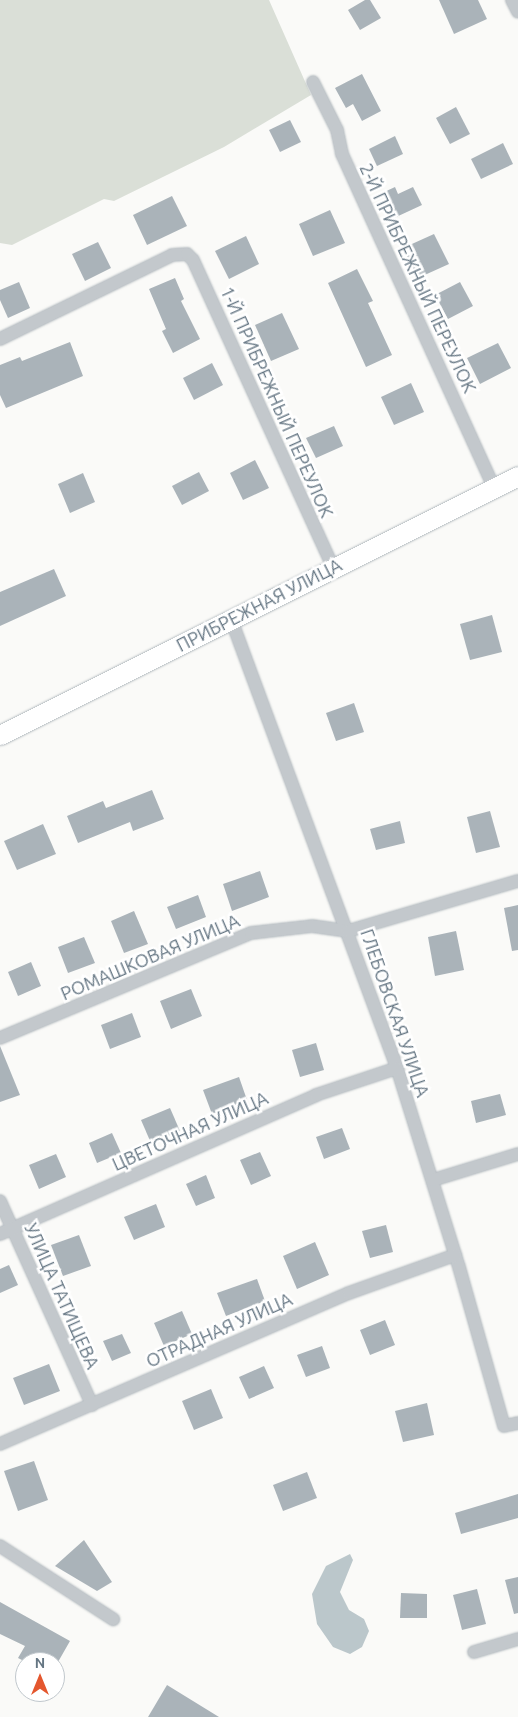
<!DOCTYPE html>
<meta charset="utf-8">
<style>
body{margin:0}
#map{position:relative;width:518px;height:1717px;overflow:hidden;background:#fafaf8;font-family:Ubuntu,sans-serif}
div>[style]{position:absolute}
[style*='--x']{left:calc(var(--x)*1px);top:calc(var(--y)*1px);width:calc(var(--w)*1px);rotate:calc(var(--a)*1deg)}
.green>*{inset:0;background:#dadfd7}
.water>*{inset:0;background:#bbc7cb}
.building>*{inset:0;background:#aab3b9}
.roads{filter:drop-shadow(0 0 1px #b3babf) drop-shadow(0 0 1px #b3babf)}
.street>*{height:12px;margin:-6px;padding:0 6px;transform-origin:6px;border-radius:6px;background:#c3c8cc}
.secondary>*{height:19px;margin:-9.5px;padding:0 9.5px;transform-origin:9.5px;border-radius:9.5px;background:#fff}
span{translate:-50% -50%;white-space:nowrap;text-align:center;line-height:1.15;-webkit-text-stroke:5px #fff;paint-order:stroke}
.street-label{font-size:18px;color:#657683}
.north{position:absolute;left:15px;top:1652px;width:50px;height:50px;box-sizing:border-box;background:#fff;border:1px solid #c1c8cd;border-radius:50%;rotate:0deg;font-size:14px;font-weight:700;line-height:20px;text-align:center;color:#657683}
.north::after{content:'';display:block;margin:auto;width:18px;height:22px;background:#e4572e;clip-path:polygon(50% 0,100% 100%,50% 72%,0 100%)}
</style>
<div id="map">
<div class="green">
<i style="clip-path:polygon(0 0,269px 0,311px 95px,224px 147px,114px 201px,104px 199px,12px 245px,0 243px)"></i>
</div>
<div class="water">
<i style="clip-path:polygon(350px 1554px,353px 1560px,340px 1592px,349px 1610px,364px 1619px,369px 1631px,362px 1647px,350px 1654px,333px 1647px,317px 1624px,312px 1594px,326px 1566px)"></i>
</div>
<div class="building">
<i style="clip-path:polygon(365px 0,370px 0,381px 18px,360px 30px,348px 10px)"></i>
<i style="clip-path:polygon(439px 0,478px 0,487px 19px,454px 34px)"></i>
<i style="clip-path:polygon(362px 74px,381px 111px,362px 121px,353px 104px,346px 108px,335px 88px)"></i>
<i style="clip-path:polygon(456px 107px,470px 134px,450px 144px,436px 118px)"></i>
<i style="clip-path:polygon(290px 120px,301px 142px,280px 152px,269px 130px)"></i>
<i style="clip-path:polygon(395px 136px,403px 154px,377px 166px,369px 149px)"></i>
<i style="clip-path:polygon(503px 143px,513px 164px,481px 179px,471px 159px)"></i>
<i style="clip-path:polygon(395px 187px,398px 194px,413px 187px,422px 205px,394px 218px,382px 193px)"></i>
<i style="clip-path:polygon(172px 196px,187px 226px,147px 245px,133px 215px)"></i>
<i style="clip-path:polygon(330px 210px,345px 243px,313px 256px,299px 224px)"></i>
<i style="clip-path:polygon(434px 234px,449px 264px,418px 278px,403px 248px)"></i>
<i style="clip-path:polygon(246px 236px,259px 264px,229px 279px,215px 251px)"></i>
<i style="clip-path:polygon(98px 242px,111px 268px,85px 281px,72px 254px)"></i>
<i style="clip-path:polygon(357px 269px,373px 301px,368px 303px,392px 355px,366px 367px,328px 283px)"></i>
<i style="clip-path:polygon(175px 278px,184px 299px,181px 301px,200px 339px,173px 353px,162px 331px,166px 329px,149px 289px)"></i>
<i style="clip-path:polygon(19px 282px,30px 308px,8px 318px,0 300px,0 290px)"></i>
<i style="clip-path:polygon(460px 282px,473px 306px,448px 319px,435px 295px)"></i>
<i style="clip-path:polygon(282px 313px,299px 349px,271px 361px,255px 325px)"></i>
<i style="clip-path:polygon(70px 342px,83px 376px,6px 408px,0 395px,0 365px,20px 357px,22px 361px)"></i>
<i style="clip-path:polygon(498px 343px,511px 368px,480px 384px,467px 358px)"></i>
<i style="clip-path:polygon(212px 363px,223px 385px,194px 400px,183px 378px)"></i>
<i style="clip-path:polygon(411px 383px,424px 412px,394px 425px,381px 397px)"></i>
<i style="clip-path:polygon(334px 426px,343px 446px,316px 458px,306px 438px)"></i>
<i style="clip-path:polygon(255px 460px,269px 488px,243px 500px,230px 473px)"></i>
<i style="clip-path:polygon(199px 472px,209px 491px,182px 505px,172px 486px)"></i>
<i style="clip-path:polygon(83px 473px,95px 502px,70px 513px,58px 484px)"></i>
<i style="clip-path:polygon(54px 569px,66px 596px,0 626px,0 592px)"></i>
<i style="clip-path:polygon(492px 615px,502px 652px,470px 660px,460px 624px)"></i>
<i style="clip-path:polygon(354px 703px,364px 732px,336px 741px,326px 713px)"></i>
<i style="clip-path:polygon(152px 790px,164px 819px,133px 831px,130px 822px,78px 843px,67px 816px,103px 801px,106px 808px)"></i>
<i style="clip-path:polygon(490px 811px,500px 847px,476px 853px,467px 817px)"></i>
<i style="clip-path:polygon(400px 821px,405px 843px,376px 850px,370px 829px)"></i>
<i style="clip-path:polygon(43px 824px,56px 854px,17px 870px,4px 841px)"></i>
<i style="clip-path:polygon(260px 871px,269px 897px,232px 911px,223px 884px)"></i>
<i style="clip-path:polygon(198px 895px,206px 917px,176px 929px,167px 907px)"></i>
<i style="clip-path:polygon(518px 905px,518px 950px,512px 951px,504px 908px)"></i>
<i style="clip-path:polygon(134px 911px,148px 944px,124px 953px,111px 921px)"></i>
<i style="clip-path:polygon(456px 931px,464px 970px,435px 976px,428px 937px)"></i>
<i style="clip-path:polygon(84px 937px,95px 963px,68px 973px,58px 947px)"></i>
<i style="clip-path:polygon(31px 962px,41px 986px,18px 996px,8px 972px)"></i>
<i style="clip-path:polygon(191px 989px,202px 1016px,171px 1029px,160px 1001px)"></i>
<i style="clip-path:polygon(132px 1013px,141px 1037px,110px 1049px,101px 1025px)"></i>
<i style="clip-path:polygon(316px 1043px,324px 1070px,300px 1077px,292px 1050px)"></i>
<i style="clip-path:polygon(0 1046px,20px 1095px,0 1102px)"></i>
<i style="clip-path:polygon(239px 1077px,247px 1100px,212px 1114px,203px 1090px)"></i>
<i style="clip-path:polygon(500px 1094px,506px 1115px,476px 1123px,471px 1101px)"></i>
<i style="clip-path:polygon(170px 1108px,180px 1131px,151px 1143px,141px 1120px)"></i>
<i style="clip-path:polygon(342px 1128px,350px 1149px,324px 1159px,316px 1137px)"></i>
<i style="clip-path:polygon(112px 1133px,121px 1153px,97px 1163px,89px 1143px)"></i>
<i style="clip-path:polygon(260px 1152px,271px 1176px,251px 1185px,240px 1160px)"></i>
<i style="clip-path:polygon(56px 1154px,66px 1177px,39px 1189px,29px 1165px)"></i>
<i style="clip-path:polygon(206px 1175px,215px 1198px,196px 1206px,186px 1184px)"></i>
<i style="clip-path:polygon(156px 1204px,165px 1227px,134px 1240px,124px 1217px)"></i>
<i style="clip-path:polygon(386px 1225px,393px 1252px,370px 1258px,362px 1231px)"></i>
<i style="clip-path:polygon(79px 1235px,91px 1266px,63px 1276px,51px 1245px)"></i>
<i style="clip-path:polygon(315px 1242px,329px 1275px,297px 1289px,283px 1256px)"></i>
<i style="clip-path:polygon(9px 1265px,18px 1285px,0 1293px,0 1269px)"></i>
<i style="clip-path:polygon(257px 1279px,265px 1301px,226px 1316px,217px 1293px)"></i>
<i style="clip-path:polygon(182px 1311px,192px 1334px,164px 1346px,154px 1323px)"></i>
<i style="clip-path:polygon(385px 1320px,395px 1345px,370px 1355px,360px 1330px)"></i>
<i style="clip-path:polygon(122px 1334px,131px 1353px,112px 1361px,103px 1341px)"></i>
<i style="clip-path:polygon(322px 1346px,330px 1368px,306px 1377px,297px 1355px)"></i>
<i style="clip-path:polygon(49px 1364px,60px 1391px,24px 1405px,13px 1378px)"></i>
<i style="clip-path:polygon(264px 1366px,274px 1388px,249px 1399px,239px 1377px)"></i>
<i style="clip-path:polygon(211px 1389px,223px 1418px,194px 1430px,182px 1401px)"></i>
<i style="clip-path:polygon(427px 1403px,434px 1435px,403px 1442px,395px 1411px)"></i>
<i style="clip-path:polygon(34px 1461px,48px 1500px,18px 1511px,4px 1471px)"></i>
<i style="clip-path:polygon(307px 1472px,317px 1498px,283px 1511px,273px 1485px)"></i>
<i style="clip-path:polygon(518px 1494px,518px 1518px,461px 1534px,455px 1513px)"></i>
<i style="clip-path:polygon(84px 1540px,112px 1582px,97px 1591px,55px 1566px)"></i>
<i style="clip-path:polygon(518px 1577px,518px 1613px,514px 1614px,505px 1580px)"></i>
<i style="clip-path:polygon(477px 1589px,486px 1624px,462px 1630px,453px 1595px)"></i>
<i style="clip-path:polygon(401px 1593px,427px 1594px,427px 1618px,400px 1618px)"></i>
<i style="clip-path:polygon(0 1602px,70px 1641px,58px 1662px,26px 1662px,18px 1658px,25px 1646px,0 1634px)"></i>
<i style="clip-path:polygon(167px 1685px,219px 1717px,148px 1717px)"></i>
</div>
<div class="roads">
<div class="street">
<i style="--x:512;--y:0;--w:13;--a:63"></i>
<i style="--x:313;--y:82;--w:54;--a:63.4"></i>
<i style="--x:337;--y:130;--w:25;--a:78"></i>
<i style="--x:342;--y:154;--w:367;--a:65.5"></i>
<i style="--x:0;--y:339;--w:191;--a:-26"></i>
<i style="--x:172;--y:255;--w:15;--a:-4"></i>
<i style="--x:187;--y:254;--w:8;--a:45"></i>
<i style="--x:193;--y:260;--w:337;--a:65.5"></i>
<i style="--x:231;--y:619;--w:479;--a:69.7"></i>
<i style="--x:397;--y:1068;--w:208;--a:72.7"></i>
<i style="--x:459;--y:1267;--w:165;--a:74.2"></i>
<i style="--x:504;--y:1426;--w:14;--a:-12"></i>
<i style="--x:0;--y:1038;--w:272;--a:-22.7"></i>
<i style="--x:251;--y:933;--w:61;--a:-6.5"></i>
<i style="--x:312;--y:926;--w:36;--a:8"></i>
<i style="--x:348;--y:931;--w:177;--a:-16.4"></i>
<i style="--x:433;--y:1180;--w:89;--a:-17"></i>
<i style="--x:0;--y:1201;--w:224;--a:65.7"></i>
<i style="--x:0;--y:1234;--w:345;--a:-23.7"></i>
<i style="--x:316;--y:1095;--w:85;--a:-18.4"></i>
<i style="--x:0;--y:1444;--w:380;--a:-23.4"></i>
<i style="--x:349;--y:1293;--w:113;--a:-19.7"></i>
<i style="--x:0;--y:1546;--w:135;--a:32.9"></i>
<i style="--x:474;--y:1652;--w:46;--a:-16.5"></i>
</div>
<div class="secondary">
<i style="--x:0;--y:735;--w:579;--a:-26.57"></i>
</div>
</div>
<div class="street-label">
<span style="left:418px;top:278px;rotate:65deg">2-Й ПРИБРЕЖНЫЙ ПЕРЕУЛОК</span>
<span style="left:277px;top:402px;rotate:66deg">1-Й ПРИБРЕЖНЫЙ ПЕРЕУЛОК</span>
<span style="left:259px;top:605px;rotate:-27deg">ПРИБРЕЖНАЯ УЛИЦА</span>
<span style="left:150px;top:957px;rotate:-23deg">РОМАШКОВАЯ УЛИЦА</span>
<span style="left:395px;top:1013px;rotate:71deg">ГЛЕБОВСКАЯ УЛИЦА</span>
<span style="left:190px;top:1131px;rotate:-24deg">ЦВЕТОЧНАЯ УЛИЦА</span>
<span style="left:62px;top:1296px;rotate:66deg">УЛИЦА ТАТИЩЕВА</span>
<span style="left:219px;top:1330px;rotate:-24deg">ОТРАДНАЯ УЛИЦА</span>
</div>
<div class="north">N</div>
</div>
